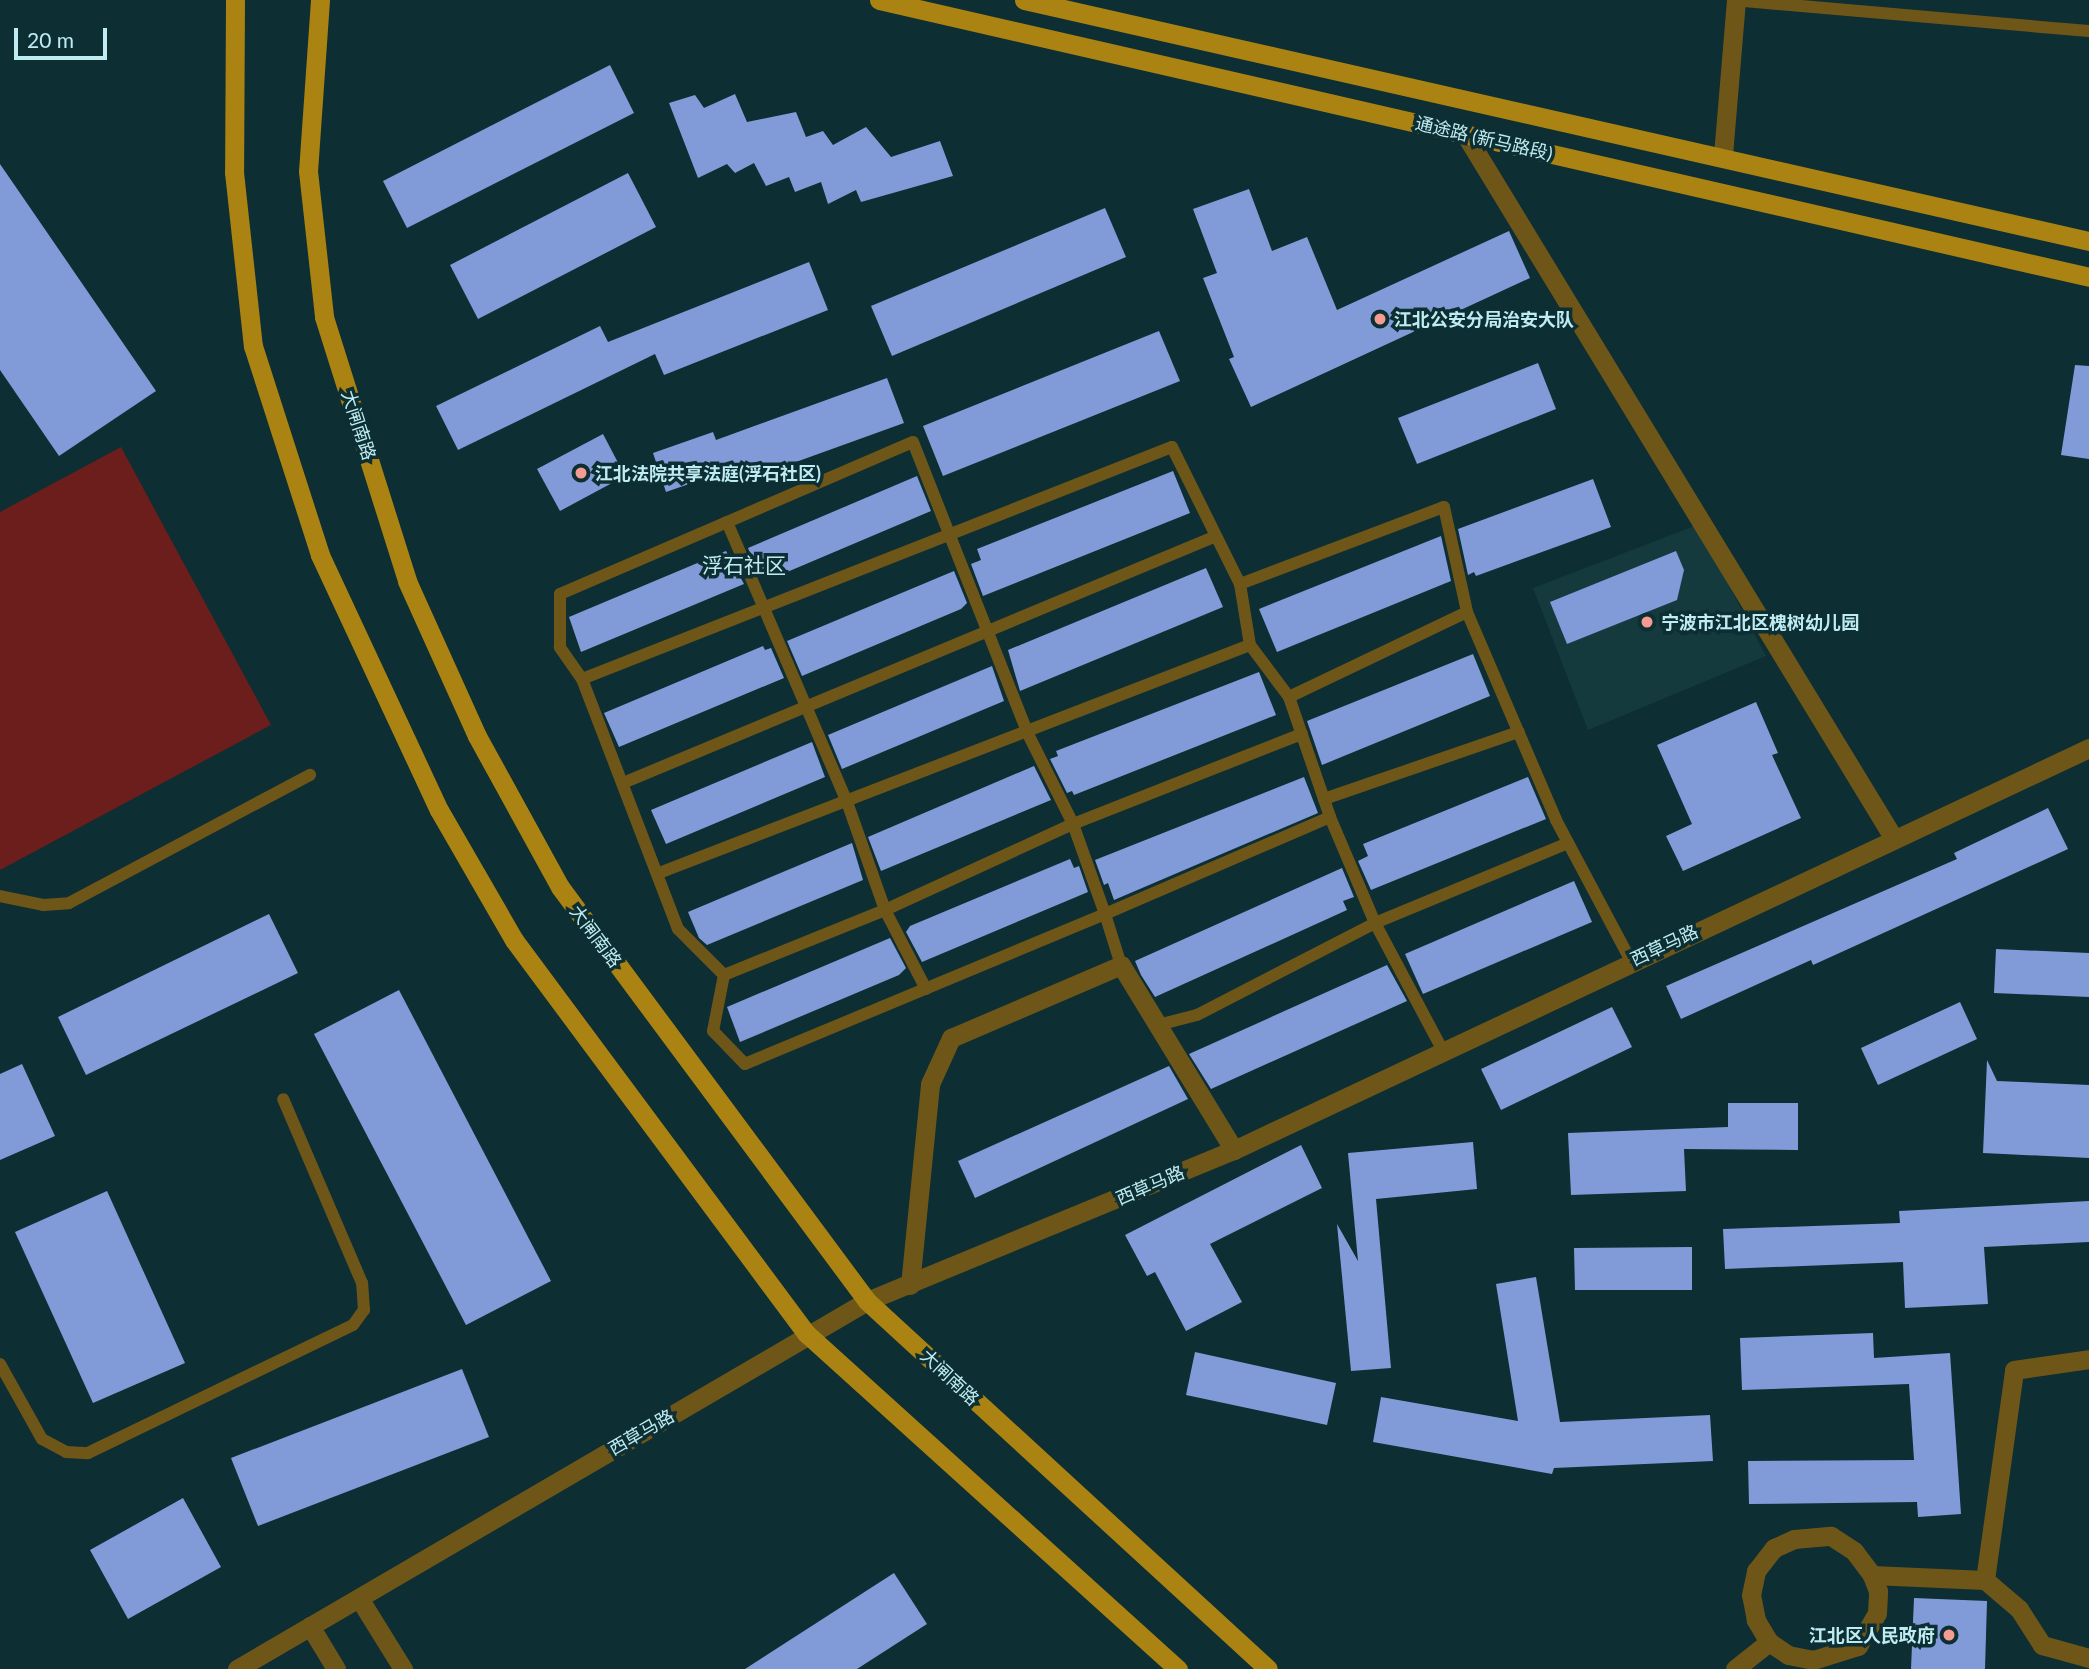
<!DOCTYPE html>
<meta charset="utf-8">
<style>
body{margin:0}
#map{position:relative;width:2089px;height:1669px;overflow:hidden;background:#0d2e32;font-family:Lato,"Noto Sans SC",sans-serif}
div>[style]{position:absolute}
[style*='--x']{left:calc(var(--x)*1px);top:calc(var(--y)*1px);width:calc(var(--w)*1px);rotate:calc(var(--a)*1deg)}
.built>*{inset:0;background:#143a3e}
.green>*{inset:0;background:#6b1e1b}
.building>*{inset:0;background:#819bd8}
.service>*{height:12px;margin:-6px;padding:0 6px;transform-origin:6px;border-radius:6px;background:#6e5619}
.minor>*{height:19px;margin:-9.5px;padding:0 9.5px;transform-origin:9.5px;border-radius:9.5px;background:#6e5619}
.tertiary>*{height:19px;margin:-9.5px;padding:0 9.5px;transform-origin:9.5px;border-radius:9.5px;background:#6e5619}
.primary>*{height:19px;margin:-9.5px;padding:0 9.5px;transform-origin:9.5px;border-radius:9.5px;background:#aa8312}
.dots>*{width:19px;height:19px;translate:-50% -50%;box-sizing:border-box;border:4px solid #0d2e32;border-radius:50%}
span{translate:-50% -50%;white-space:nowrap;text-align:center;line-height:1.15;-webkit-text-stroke:7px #0d2e32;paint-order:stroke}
.street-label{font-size:18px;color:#beecf2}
.poi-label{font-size:18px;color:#beecf2;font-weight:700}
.left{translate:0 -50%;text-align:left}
.right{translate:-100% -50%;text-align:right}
.quarter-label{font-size:21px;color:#beecf2}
.scale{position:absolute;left:14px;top:28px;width:93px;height:32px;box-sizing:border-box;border:4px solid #beecf2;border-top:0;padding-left:9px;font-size:21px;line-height:24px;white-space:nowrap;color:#beecf2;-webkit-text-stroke:5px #0d2e32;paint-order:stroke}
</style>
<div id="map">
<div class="built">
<i style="clip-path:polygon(1697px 525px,1766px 656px,1588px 730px,1533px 588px)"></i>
</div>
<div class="green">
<i style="clip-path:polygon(121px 447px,271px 725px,0 870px,0 512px)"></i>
</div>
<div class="building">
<i style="clip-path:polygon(610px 65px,634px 113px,407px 228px,383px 181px)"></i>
<i style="clip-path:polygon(735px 94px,747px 122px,796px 112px,806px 137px,823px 131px,833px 145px,866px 127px,891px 157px,940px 141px,953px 176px,861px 202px,856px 190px,828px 204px,821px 182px,795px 192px,789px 177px,766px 186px,754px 163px,735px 173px,727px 164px,698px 178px,669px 103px,695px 95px,704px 108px)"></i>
<i style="clip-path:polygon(0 164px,156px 391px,59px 456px,0 370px)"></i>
<i style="clip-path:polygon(628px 173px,656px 227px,478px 319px,450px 265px)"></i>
<i style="clip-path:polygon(1249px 189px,1272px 251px,1307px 237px,1337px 310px,1509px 231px,1530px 278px,1251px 407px,1229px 359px,1234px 357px,1203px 278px,1217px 273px,1193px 209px)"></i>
<i style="clip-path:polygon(1105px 208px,1126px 257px,892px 356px,871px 306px)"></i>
<i style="clip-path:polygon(809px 262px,828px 310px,664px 375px,655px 354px,458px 450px,436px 406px,600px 326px,608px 342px)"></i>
<i style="clip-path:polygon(1159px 331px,1180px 381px,943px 476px,923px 426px)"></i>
<i style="clip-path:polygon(1538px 363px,1556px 409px,1417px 464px,1398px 418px)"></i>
<i style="clip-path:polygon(2075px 365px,2089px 366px,2089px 459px,2061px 455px)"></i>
<i style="clip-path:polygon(887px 378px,904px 423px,743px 481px,738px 467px,666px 492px,653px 453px,713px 432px,716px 440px)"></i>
<i style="clip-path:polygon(603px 434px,625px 476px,560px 511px,537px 469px)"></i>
<i style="clip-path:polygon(1173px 471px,1190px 513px,983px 596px,971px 564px,981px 560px,977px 549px)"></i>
<i style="clip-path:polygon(917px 476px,931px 511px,773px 578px,771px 573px,760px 577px,748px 548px)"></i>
<i style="clip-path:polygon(1593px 479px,1611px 527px,1476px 576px,1474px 572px,1468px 575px,1458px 529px)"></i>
<i style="clip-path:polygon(1441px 536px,1451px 581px,1277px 652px,1259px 609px)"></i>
<i style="clip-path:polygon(726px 551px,744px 584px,581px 652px,569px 617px)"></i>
<i style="clip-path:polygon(1676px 551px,1684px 570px,1677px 600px,1567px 644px,1550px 602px)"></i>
<i style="clip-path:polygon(1206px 568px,1223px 607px,1020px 691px,1008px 650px)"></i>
<i style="clip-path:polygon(954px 571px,967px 603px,961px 609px,802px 676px,787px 641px)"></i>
<i style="clip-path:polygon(763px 646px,765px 650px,771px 648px,784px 678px,619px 747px,604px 713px)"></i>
<i style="clip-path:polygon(1473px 654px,1490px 696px,1322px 765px,1307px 721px)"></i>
<i style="clip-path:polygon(992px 666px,1004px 701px,842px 769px,828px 735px)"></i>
<i style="clip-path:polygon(1259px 672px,1276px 715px,1074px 795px,1072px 791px,1067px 793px,1050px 759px,1058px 756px,1056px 751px)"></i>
<i style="clip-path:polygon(1756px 702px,1778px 753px,1772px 755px,1801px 818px,1683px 871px,1666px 836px,1692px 824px,1657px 745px)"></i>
<i style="clip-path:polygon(812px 742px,825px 777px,666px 844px,651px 810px)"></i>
<i style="clip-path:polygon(1034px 766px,1051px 800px,881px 871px,868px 837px)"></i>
<i style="clip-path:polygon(1304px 777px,1318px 813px,1114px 900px,1108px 883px,1104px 885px,1095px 860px)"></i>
<i style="clip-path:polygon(1528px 777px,1546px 819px,1371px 890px,1358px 861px,1368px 856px,1363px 844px)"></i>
<i style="clip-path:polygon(2048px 808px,2068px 849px,1813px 965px,1811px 960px,1681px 1019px,1666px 986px,1957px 859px,1954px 853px)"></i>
<i style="clip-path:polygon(852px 843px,863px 880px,707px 945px,699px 938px,688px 912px)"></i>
<i style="clip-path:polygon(1070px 859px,1074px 868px,1079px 866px,1088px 892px,922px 962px,906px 932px,910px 926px)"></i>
<i style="clip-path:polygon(1342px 868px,1354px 897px,1343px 901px,1347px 910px,1155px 997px,1141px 975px,1135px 961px)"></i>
<i style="clip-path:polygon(1574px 881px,1592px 922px,1423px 994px,1405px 954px)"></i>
<i style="clip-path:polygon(269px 914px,298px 973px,86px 1075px,58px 1017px)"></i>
<i style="clip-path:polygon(890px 938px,906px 968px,899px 975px,740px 1042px,727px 1007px)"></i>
<i style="clip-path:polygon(1996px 949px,2089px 953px,2089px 997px,1994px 993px)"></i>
<i style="clip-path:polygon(1387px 965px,1407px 1001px,1211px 1089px,1189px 1054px)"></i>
<i style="clip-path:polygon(399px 990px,551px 1281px,466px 1325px,314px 1034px)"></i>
<i style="clip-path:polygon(1960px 1002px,1977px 1039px,1878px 1085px,1861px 1048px)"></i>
<i style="clip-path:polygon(1612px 1007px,1632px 1047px,1501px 1110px,1481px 1069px)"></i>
<i style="clip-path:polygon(1987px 1060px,1997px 1081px,2089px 1085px,2089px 1158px,1983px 1153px)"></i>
<i style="clip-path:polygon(22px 1064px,55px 1136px,0 1160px,0 1074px)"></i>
<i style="clip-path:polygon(1169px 1066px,1188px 1099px,975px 1198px,958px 1161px)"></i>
<i style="clip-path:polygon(1728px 1103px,1798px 1103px,1798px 1150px,1684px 1149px,1686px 1191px,1571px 1195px,1568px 1133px,1728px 1127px)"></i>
<i style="clip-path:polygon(1473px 1142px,1477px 1189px,1376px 1199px,1391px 1368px,1351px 1371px,1337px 1224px,1358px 1261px,1348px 1153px)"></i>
<i style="clip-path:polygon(1301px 1145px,1322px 1188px,1210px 1244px,1242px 1302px,1186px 1331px,1155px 1272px,1147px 1276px,1125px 1235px)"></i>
<i style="clip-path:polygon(107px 1191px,185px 1363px,93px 1403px,15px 1232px)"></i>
<i style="clip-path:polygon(2089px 1201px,2089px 1242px,1984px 1247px,1988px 1304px,1905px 1308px,1903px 1262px,1725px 1269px,1723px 1229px,1900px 1223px,1899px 1211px)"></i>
<i style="clip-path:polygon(1692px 1247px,1692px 1290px,1575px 1290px,1574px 1248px)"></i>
<i style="clip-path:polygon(1536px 1277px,1560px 1422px,1710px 1415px,1713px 1461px,1554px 1468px,1552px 1474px,1373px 1442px,1381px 1397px,1518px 1421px,1496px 1284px)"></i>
<i style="clip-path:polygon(1873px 1333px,1874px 1358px,1950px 1353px,1961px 1514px,1918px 1517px,1917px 1502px,1749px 1504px,1748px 1461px,1914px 1460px,1909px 1384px,1742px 1390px,1740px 1338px)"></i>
<i style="clip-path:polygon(1195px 1352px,1336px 1383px,1327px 1425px,1186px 1395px)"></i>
<i style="clip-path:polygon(462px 1369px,489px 1437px,258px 1526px,231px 1458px)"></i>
<i style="clip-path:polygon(183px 1498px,221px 1567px,128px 1619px,90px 1550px)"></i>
<i style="clip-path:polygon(894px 1573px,927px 1624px,857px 1669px,745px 1669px)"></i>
<i style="clip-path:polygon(1914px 1598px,1987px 1601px,1985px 1669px,1911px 1669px)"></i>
</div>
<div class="service">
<i style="--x:1733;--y:0;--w:357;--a:5"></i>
<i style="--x:913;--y:442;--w:314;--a:68.5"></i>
<i style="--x:1028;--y:734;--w:101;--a:63.4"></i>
<i style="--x:1073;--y:824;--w:96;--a:70.4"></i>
<i style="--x:1105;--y:914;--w:390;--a:157.4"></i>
<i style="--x:745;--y:1064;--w:46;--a:-134.1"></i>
<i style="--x:713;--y:1031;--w:57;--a:-78.9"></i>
<i style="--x:724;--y:975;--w:65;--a:-135"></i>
<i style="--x:678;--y:929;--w:268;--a:-111"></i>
<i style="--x:582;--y:679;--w:39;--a:-125"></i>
<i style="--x:560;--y:647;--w:53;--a:-90"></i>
<i style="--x:560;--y:594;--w:384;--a:-23.3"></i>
<i style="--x:727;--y:522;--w:305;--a:66.8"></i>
<i style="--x:847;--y:802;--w:114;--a:70.6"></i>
<i style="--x:885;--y:910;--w:89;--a:62.6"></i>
<i style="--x:1240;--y:584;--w:62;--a:80.7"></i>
<i style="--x:1250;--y:645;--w:65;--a:53.1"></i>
<i style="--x:1289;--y:697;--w:127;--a:71.1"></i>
<i style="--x:1330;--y:817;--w:115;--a:67"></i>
<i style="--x:1375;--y:923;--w:209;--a:-22.5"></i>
<i style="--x:582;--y:679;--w:634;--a:-21.47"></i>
<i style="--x:1172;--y:447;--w:153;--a:63.6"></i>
<i style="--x:1240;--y:584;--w:218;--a:-20.7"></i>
<i style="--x:1444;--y:507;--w:107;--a:77.6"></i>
<i style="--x:1467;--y:612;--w:226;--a:66.8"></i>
<i style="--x:1556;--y:820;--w:160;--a:62"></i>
<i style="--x:1289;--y:697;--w:197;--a:-25.5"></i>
<i style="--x:623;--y:783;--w:642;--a:-22.61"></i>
<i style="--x:1324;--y:799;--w:206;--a:-19"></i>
<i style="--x:659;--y:873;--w:633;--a:-21.1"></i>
<i style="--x:0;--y:896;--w:44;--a:11.8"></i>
<i style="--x:43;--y:905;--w:26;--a:-4"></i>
<i style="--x:69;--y:903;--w:273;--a:-28"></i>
<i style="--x:1121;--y:965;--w:53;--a:-107.4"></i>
<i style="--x:1105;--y:914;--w:245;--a:-23.3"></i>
<i style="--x:724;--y:975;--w:174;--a:-22"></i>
<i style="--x:885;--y:910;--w:207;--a:-24.6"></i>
<i style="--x:1073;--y:824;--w:246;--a:-21.5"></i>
<i style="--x:1158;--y:1025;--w:40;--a:-14.4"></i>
<i style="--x:1197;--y:1015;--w:200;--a:-27.3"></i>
<i style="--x:1375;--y:923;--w:145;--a:62"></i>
<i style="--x:0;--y:1364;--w:86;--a:60.8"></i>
<i style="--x:42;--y:1439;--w:27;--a:28"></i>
<i style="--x:66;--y:1452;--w:22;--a:3"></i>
<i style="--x:88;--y:1453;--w:294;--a:-25.8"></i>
<i style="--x:353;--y:1325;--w:19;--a:-54"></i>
<i style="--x:364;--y:1310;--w:27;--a:-94"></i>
<i style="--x:362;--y:1283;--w:200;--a:-113.2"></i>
</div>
<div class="minor">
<i style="--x:1465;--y:134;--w:823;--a:58.67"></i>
<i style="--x:1723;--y:155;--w:156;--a:-85.2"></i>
<i style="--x:910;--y:1285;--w:202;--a:-84.3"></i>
<i style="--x:930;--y:1084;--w:51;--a:-65.5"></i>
<i style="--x:951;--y:1038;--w:185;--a:-23.2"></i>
<i style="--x:1121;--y:965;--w:217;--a:58.6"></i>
<i style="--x:1985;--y:1580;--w:45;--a:40.5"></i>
<i style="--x:2019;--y:1609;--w:43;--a:57.4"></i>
<i style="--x:2042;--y:1645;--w:49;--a:15.5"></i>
<i style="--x:1769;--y:1642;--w:23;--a:34"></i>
<i style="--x:1788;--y:1655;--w:25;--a:11"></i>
<i style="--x:1813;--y:1660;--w:47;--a:-17.3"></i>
<i style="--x:1858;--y:1646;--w:38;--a:-60"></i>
<i style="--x:1877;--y:1613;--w:22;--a:-87"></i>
<i style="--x:1878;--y:1591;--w:17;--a:-111"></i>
<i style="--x:1735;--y:1669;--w:43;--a:-38.5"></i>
<i style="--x:1769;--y:1642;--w:26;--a:-121"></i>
<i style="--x:1756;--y:1620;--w:25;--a:-101"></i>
<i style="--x:1751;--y:1595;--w:25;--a:-78"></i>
<i style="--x:1756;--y:1571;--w:29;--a:-52"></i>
<i style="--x:1774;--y:1548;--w:22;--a:-24"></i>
<i style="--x:1794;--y:1539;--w:37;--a:-5"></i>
<i style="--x:1831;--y:1536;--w:27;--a:33"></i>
<i style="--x:1854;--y:1551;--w:30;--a:53"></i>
<i style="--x:1872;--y:1575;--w:113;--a:2.5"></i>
<i style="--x:1985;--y:1580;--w:212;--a:-82.1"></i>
<i style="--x:2014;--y:1370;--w:76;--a:-8.3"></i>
</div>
<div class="tertiary">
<i style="--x:359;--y:1598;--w:84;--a:58.2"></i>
<i style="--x:310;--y:1626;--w:50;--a:58.8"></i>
<i style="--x:237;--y:1669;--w:730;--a:-30.29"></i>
<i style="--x:867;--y:1301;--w:397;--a:-22.4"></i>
<i style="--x:1234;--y:1150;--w:945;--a:-25.18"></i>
</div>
<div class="primary">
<i style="--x:235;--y:0;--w:172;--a:90.3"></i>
<i style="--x:234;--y:172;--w:175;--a:83.8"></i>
<i style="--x:253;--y:346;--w:219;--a:72.2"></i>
<i style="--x:320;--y:555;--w:281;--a:65"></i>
<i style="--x:439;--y:810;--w:150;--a:60"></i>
<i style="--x:514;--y:940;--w:491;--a:53.4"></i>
<i style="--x:807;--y:1334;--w:500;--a:42.1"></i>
<i style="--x:320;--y:0;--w:171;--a:94"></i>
<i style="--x:308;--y:171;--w:147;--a:83.7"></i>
<i style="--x:324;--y:317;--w:277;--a:72.5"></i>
<i style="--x:407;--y:581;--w:170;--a:65.7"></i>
<i style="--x:477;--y:736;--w:172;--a:61.2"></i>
<i style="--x:560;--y:887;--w:515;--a:53.44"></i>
<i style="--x:867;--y:1301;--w:544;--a:42.54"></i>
<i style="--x:879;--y:0;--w:1241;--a:12.89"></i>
<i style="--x:1024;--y:0;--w:1092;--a:12.75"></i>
</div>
<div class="dots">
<i style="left:1380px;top:319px;background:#f59c92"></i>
<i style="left:581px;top:473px;background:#f59c92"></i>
<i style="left:1647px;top:622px;background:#f59c92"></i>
<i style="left:1949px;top:1635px;background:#f59c92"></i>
</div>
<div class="street-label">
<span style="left:1484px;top:138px;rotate:13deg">通途路 (新马路段)</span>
<span style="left:359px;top:425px;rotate:72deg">大闸南路</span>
<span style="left:596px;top:936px;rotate:53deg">大闸南路</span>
<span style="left:1664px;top:945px;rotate:-25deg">西草马路</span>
<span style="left:1150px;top:1185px;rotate:-23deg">西草马路</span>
<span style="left:950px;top:1377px;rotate:43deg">大闸南路</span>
<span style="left:641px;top:1432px;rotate:-30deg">西草马路</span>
</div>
<div class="poi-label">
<span class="left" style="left:1394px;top:319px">江北公安分局治安大队</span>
<span class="left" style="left:595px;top:473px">江北法院共享法庭(浮石社区)</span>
<span class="left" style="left:1661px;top:622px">宁波市江北区槐树幼儿园</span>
<span class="right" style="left:1935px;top:1635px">江北区人民政府</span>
</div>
<div class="quarter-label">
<span style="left:744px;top:565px">浮石社区</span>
</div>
<div class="scale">20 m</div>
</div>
